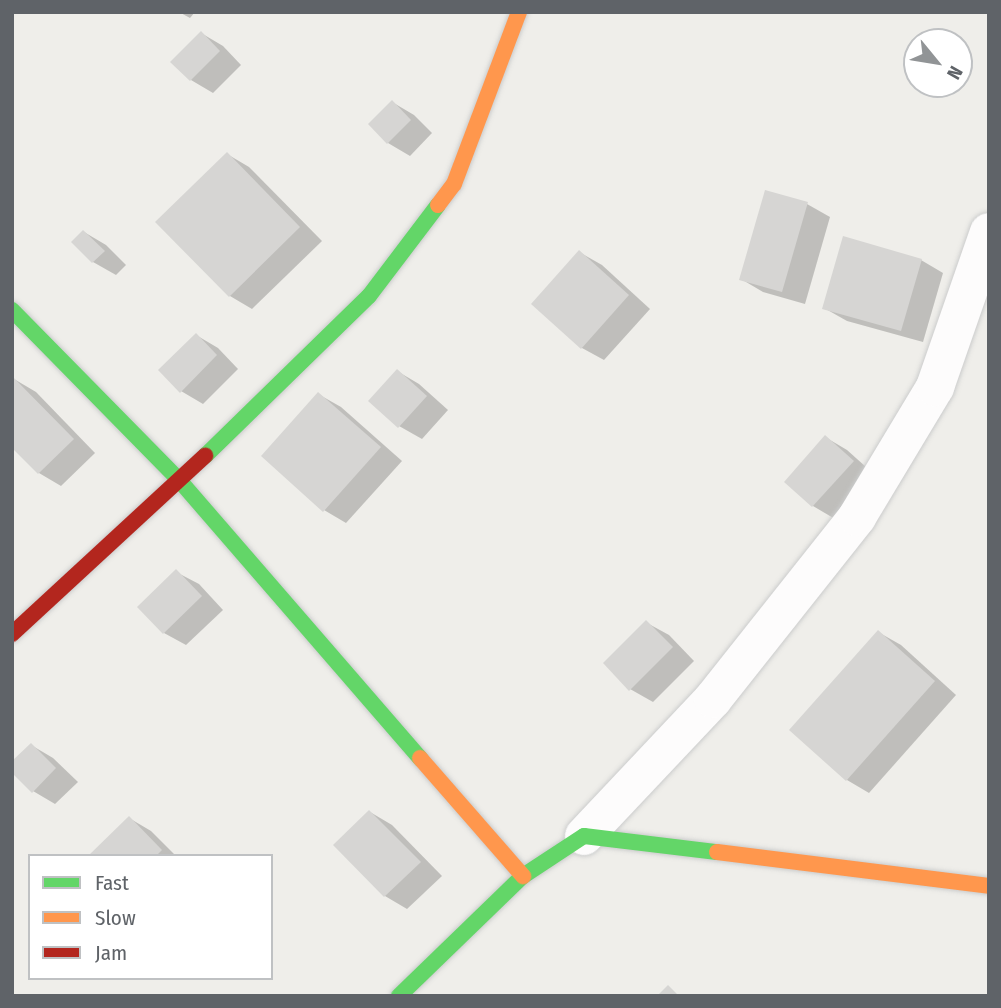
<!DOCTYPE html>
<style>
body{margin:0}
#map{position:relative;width:1001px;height:1008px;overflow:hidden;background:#efeeea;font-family:"Fira Sans Condensed",sans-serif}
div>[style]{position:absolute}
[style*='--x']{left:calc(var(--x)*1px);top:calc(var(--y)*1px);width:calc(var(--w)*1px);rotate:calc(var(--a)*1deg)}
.shadow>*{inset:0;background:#0003}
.building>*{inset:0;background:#d6d5d3}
.roads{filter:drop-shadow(0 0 2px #cbcccc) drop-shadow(0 0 2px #cbcccc)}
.street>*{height:38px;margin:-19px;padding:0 19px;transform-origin:19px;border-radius:19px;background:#fdfcfc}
.fast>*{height:16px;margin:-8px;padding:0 8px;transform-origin:8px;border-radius:8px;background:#63d668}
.slow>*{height:16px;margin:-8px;padding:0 8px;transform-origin:8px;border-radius:8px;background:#ff974d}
.jam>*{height:16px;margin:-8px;padding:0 8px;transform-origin:8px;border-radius:8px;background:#b3261e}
span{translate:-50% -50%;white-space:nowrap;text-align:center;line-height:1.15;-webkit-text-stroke:7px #fff;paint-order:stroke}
.frame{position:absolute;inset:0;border:14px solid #5f6368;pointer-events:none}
.legend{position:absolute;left:28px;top:854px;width:245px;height:126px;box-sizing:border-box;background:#fff;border:2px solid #bfc1c3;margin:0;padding:9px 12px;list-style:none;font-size:21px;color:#5f6368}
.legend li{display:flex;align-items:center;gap:14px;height:35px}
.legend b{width:35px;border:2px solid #bfc1c3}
.north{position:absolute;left:903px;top:28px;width:70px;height:70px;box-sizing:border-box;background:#fff;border:2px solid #bfc1c3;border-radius:50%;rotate:120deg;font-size:19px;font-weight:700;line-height:28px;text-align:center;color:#5f6368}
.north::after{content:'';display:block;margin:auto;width:24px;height:32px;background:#919496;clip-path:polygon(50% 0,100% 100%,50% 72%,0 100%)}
</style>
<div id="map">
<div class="shadow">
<i style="clip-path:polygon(179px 12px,195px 12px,190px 18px)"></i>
<i style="clip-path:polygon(201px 33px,223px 46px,241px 65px,213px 93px,191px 80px)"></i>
<i style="clip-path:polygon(392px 102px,414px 115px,432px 133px,410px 156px,388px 143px)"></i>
<i style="clip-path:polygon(227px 154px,249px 167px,322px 241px,252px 309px,230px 296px,158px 222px)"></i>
<i style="clip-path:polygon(807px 204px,830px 217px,805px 304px,763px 292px,741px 279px)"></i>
<i style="clip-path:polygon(84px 232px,106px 245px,126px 265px,116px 275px,93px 262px)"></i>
<i style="clip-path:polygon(579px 252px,602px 265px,650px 309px,604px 360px,582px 348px)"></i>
<i style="clip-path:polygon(921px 260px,943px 273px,923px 342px,847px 321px,824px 308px)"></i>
<i style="clip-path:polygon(196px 335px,218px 348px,238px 369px,203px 404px,181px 391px)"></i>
<i style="clip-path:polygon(397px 371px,419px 384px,448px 410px,422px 439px,399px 426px)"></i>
<i style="clip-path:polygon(14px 379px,36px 392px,95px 453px,61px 486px,39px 473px)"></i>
<i style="clip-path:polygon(318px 394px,341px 407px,402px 461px,346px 523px,324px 510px)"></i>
<i style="clip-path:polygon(825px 437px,847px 450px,875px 475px,835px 519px,813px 506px)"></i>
<i style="clip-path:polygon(176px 572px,199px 584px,223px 610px,186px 645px,164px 633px)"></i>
<i style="clip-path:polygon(647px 623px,669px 635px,694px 661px,653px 702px,630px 689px)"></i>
<i style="clip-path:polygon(878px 632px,901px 645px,956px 695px,869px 793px,847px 780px)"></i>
<i style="clip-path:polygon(31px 745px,53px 758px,78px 782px,55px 804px,33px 791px)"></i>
<i style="clip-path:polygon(370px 812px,392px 825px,442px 876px,407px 909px,385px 896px,335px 845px)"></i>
<i style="clip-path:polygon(129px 818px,151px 831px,176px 856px,90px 856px)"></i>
</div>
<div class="building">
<i style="clip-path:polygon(201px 31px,220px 51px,190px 81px,170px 62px)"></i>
<i style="clip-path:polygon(392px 100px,411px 120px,387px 144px,368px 124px)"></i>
<i style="clip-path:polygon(227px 152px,300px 227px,229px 297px,155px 222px)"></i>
<i style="clip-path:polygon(765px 190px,808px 202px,782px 292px,739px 280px)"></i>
<i style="clip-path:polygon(83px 230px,105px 251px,92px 263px,71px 242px)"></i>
<i style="clip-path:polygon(843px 236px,922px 259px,901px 331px,822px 309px)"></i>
<i style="clip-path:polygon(579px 250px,629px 295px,581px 349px,531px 304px)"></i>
<i style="clip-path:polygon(196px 333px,217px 355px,180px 393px,158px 370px)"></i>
<i style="clip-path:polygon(397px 369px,427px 396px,398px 428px,368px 401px)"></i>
<i style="clip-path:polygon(12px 376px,74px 439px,38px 474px,12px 448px)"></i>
<i style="clip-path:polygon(318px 392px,381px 447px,323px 512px,261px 456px)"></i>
<i style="clip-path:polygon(825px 435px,854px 461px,812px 507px,784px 482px)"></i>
<i style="clip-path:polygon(176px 569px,202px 596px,163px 634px,137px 607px)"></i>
<i style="clip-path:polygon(646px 620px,673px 647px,629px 691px,603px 663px)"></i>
<i style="clip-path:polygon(878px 630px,935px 681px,846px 781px,789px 730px)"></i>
<i style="clip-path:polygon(31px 743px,56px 768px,32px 793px,12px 773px,12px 761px)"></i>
<i style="clip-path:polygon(369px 810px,421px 862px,384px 897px,333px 845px)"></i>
<i style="clip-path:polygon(129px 816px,162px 850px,156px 856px,88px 856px)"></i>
<i style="clip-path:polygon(668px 985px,679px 996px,657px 996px)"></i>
</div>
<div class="roads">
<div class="street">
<i style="--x:584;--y:836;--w:188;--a:-46.7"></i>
<i style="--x:713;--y:699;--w:232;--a:-51.6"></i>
<i style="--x:857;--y:517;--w:152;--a:-59"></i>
<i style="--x:935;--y:387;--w:164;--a:-70.8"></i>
</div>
<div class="fast">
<i style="--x:12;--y:310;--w:240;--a:45.5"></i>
<i style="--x:180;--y:481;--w:367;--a:49.1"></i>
<i style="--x:205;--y:456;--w:229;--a:-44.3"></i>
<i style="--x:369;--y:296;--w:114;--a:-52.8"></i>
<i style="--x:399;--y:996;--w:173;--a:-44.1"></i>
<i style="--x:523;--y:876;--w:73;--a:-33.3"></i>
<i style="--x:584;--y:836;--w:134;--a:6.9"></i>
</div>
<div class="slow">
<i style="--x:438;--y:205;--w:26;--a:-53"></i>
<i style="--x:454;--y:184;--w:184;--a:-69.3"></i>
<i style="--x:420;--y:758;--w:157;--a:48.9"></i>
<i style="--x:717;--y:852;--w:274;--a:7.1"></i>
</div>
<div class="jam">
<i style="--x:12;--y:634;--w:263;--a:-42.7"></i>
</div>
</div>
<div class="frame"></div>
<ul class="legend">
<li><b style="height:9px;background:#63d668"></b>Fast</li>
<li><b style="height:9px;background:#ff974d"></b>Slow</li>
<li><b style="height:9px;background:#b3261e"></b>Jam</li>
</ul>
<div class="north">N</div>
</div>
